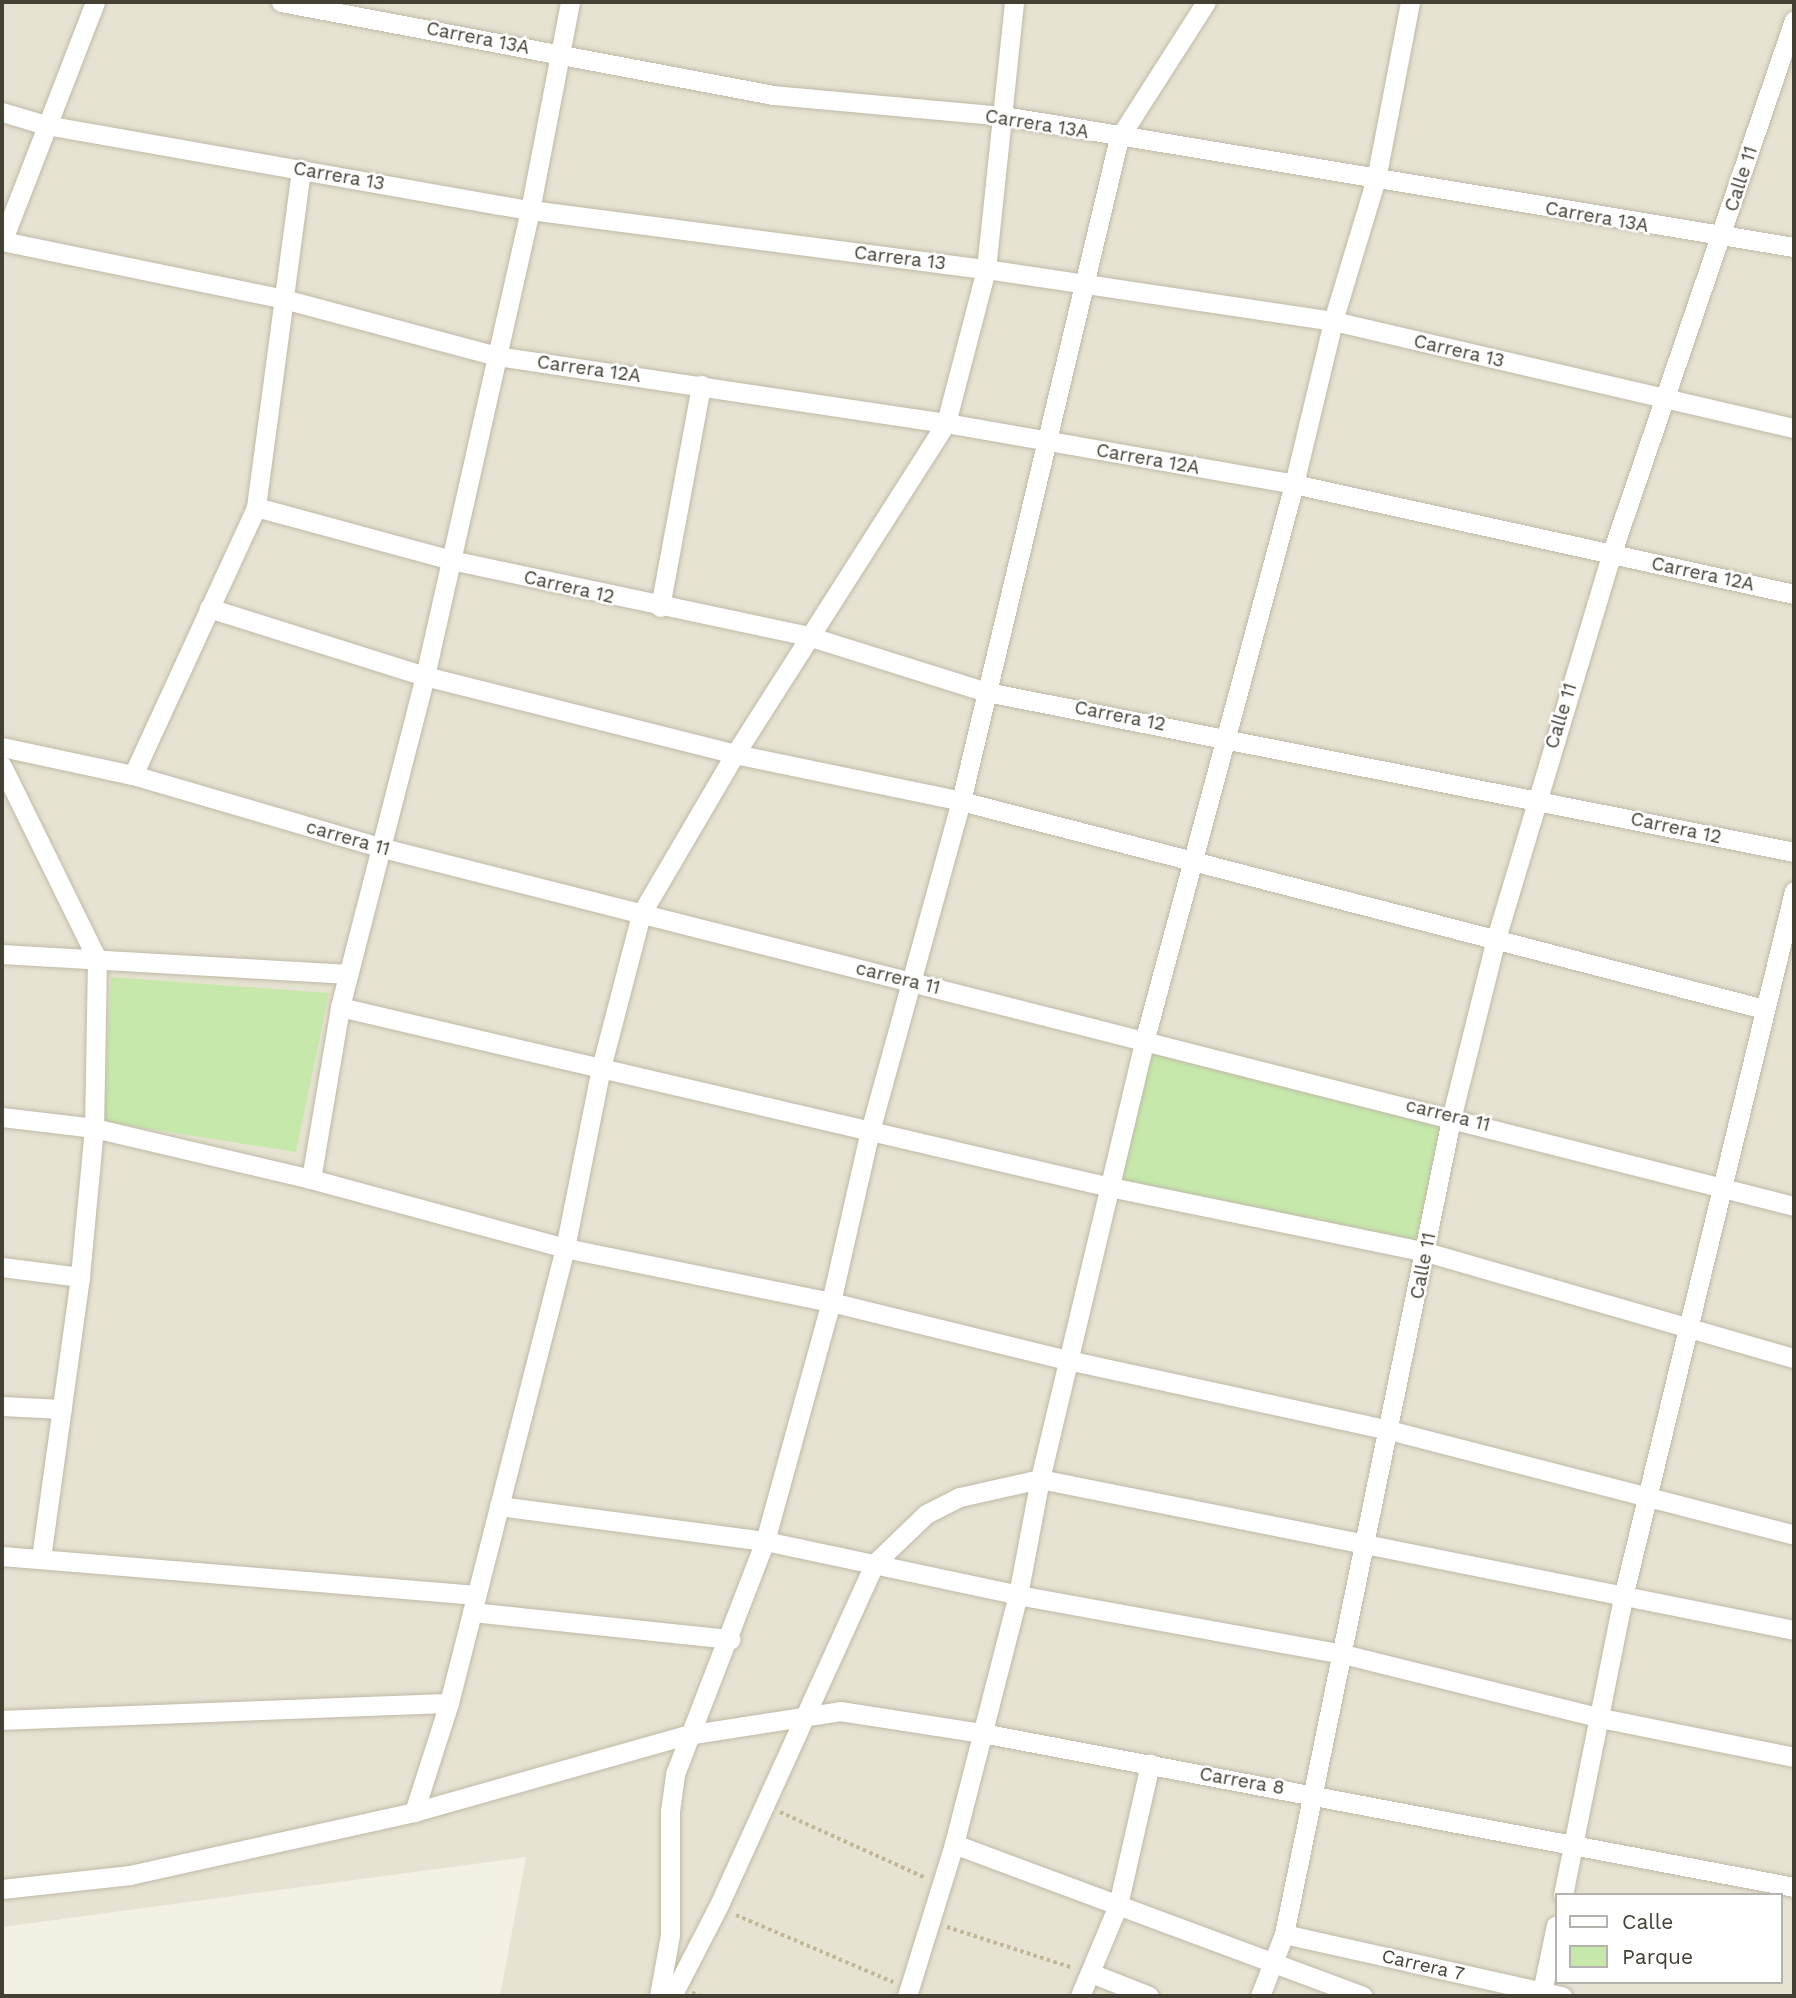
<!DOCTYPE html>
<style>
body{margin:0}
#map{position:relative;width:1796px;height:1998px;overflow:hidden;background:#f3f0e4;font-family:"Work Sans",sans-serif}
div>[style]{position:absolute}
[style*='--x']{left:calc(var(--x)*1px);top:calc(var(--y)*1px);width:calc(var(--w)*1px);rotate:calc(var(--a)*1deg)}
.residential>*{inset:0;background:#e7e3d2}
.green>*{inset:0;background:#c6e9ab}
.path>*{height:3.5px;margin-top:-1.75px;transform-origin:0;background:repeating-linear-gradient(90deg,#c1b797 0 3.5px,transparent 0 7px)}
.roads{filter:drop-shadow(0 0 2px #bfb9a6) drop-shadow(0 0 2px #bfb9a6)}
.minor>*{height:19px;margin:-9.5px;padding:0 9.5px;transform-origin:9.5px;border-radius:9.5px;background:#fff}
span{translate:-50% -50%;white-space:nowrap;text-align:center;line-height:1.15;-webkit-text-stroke:5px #fff;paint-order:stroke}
.street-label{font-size:19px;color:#454034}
.frame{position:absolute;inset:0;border:4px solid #454034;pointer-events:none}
.legend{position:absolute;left:1555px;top:1893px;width:228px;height:91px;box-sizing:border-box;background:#fff;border:2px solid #b5b3ae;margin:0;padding:9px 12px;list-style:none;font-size:21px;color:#454034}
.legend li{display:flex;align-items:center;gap:14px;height:35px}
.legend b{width:35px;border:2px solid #b5b3ae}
</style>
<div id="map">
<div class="residential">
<i style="clip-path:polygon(evenodd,2px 2px,1794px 2px,1794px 1996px,500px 1996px,526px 1857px,2px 1927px,2px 2px,1556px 1895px,1780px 1895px,1780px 1982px,1556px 1982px,1556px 1895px)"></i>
</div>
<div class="green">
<i style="clip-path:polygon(111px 977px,329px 993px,296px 1152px,104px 1122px)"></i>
<i style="clip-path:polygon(1149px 1047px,1445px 1120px,1422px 1248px,1116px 1183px)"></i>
</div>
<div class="path">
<i style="--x:780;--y:1812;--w:160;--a:24.3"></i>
<i style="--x:736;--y:1915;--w:171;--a:23.1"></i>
<i style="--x:947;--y:1927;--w:133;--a:18"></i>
<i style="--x:692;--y:1993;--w:10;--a:17"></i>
</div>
<div class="roads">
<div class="minor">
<i style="--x:281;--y:2;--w:501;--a:10.7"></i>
<i style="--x:773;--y:95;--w:232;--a:5.2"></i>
<i style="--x:1004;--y:116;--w:801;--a:9.42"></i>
<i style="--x:2;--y:112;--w:46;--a:16.5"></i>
<i style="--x:46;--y:125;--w:491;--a:10"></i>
<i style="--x:530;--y:210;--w:460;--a:7.4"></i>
<i style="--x:986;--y:269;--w:351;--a:8.5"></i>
<i style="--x:1333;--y:321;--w:473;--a:13.1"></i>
<i style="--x:2;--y:241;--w:284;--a:11.6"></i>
<i style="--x:280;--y:298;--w:225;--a:15"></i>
<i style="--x:497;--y:356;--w:454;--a:8.5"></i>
<i style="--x:946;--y:423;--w:353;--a:9.9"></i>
<i style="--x:1294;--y:484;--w:512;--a:12.41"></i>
<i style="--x:2;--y:242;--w:257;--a:-68.8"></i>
<i style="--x:256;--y:507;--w:202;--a:15.2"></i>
<i style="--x:451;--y:560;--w:365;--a:12"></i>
<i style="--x:808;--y:636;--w:188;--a:17.4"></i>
<i style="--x:987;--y:692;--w:823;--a:11.21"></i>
<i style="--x:660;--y:607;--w:226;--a:-79.5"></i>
<i style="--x:209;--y:608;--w:226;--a:17.5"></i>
<i style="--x:425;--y:676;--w:320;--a:14.1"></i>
<i style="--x:735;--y:754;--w:231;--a:11.7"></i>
<i style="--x:961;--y:801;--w:830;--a:14.52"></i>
<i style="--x:2;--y:747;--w:134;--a:12.1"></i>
<i style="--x:133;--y:775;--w:260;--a:16.3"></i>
<i style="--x:383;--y:848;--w:1456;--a:14.24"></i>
<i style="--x:2;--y:766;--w:215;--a:63.8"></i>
<i style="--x:97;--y:959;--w:169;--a:91"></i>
<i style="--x:94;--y:1128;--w:150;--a:95.4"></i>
<i style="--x:80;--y:1277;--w:284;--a:97.9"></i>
<i style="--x:133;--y:775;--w:295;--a:-65.3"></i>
<i style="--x:256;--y:507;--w:341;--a:-82.4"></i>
<i style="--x:2;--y:954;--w:347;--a:3.3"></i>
<i style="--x:340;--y:1007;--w:791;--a:13.16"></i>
<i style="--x:1110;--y:1187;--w:323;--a:11.6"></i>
<i style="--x:1426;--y:1252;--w:383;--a:16.1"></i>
<i style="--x:2;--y:1117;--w:93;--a:6.8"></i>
<i style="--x:94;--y:1128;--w:223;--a:13.2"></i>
<i style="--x:311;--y:1179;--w:263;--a:15.2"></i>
<i style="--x:565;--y:1248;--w:271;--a:11.5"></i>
<i style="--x:831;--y:1302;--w:244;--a:13.8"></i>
<i style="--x:1068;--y:1360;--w:329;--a:12.3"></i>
<i style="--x:1389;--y:1430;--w:418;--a:14.5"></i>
<i style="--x:311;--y:1179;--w:174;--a:-80.4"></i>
<i style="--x:340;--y:1007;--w:342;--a:-75.6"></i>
<i style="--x:425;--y:676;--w:478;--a:-77.3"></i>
<i style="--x:530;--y:210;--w:212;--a:-79.1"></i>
<i style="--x:2;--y:1267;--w:79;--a:7.3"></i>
<i style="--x:2;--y:1406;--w:60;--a:2.9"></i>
<i style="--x:499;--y:1506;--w:268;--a:7.5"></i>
<i style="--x:765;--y:1541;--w:259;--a:12"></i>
<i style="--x:1018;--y:1595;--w:330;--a:10.3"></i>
<i style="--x:1343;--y:1654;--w:266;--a:13.9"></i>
<i style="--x:1601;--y:1718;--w:197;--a:11.4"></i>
<i style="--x:2;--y:1556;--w:476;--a:4.7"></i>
<i style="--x:472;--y:1612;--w:260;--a:6"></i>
<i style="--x:2;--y:1720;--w:447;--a:-2.2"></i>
<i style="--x:414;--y:1812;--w:114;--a:-72.2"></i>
<i style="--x:449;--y:1703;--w:470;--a:-75.7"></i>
<i style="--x:565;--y:1248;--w:184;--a:-78.7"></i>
<i style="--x:601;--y:1068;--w:159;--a:-75.4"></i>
<i style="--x:641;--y:914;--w:186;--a:-59.6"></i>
<i style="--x:735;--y:754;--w:393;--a:-57.5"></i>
<i style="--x:946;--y:423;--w:159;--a:-75.4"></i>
<i style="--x:986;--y:269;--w:268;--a:-84"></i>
<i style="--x:954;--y:1844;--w:436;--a:20.4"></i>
<i style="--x:2;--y:1889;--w:129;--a:-6.2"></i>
<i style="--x:130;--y:1875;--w:291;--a:-12.5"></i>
<i style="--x:414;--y:1812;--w:284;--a:-15.8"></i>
<i style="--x:687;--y:1735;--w:155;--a:-8.9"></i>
<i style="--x:840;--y:1711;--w:144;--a:8.8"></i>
<i style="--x:982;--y:1733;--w:826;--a:10.74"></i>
<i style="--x:1563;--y:1895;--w:308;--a:-78.6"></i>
<i style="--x:1624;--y:1593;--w:722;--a:-76.39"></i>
<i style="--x:1284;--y:1934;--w:285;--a:12.6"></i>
<i style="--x:1091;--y:1973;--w:62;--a:21.6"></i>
<i style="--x:1542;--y:1992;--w:68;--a:-78.2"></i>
<i style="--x:659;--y:1996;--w:62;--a:-79.8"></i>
<i style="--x:670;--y:1935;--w:124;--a:-90"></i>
<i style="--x:670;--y:1811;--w:37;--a:-82"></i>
<i style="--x:675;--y:1774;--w:250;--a:-68.9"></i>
<i style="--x:765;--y:1541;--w:248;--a:-74.6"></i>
<i style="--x:831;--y:1302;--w:175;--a:-77.2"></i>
<i style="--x:870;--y:1131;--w:342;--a:-74.6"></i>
<i style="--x:961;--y:801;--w:682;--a:-76.6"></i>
<i style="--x:1119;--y:138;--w:161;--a:-57.4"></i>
<i style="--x:672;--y:1996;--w:100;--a:-62.7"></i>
<i style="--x:718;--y:1907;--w:377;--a:-65.5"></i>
<i style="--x:874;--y:1564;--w:72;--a:-43.9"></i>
<i style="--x:926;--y:1514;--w:38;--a:-27"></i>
<i style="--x:960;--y:1497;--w:82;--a:-12.7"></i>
<i style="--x:1040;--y:1479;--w:769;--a:11.32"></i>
<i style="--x:907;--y:1996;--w:159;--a:-72.8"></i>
<i style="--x:954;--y:1844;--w:257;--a:-75.6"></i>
<i style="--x:1018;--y:1595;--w:118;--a:-79.3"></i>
<i style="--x:1040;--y:1479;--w:449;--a:-76.6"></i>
<i style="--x:1144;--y:1042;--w:578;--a:-74.95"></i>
<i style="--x:1294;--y:484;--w:168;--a:-76.5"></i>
<i style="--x:1333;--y:321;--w:148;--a:-73.2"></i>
<i style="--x:1376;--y:179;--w:180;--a:-79.1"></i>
<i style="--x:1080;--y:1996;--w:99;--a:-67.3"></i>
<i style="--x:1118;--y:1905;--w:145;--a:-77.2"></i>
<i style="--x:1260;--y:1996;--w:66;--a:-68.8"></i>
<i style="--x:1284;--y:1934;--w:836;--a:-78.41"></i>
<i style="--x:1452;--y:1115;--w:178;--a:-76"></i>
<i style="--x:1495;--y:942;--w:404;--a:-73.3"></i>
<i style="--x:1611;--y:555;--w:565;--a:-71.12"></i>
</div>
</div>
<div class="street-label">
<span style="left:478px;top:38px;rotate:11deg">Carrera 13A</span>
<span style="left:1037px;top:124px;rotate:9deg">Carrera 13A</span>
<span style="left:339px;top:176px;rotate:10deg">Carrera 13</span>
<span style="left:1741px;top:179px;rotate:-72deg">Calle 11</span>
<span style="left:1597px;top:217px;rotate:10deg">Carrera 13A</span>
<span style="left:900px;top:258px;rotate:7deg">Carrera 13</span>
<span style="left:1459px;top:351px;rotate:13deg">Carrera 13</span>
<span style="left:589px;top:369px;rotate:8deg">Carrera 12A</span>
<span style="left:1148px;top:459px;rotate:10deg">Carrera 12A</span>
<span style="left:1703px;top:574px;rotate:12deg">Carrera 12A</span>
<span style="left:569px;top:587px;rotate:13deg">Carrera 12</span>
<span style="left:1120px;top:716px;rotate:11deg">Carrera 12</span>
<span style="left:1561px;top:716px;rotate:-73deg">Calle 11</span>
<span style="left:1676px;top:828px;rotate:12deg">Carrera 12</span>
<span style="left:348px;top:838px;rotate:16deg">carrera 11</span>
<span style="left:898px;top:978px;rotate:14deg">carrera 11</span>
<span style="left:1448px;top:1115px;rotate:14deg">carrera 11</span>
<span style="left:1423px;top:1266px;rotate:-79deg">Calle 11</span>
<span style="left:1242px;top:1781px;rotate:10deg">Carrera 8</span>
<span style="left:1423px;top:1965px;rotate:13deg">Carrera 7</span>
</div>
<div class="frame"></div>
<ul class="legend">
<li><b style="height:9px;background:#fff"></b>Calle</li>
<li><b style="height:19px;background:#c6e9ab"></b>Parque</li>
</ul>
</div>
